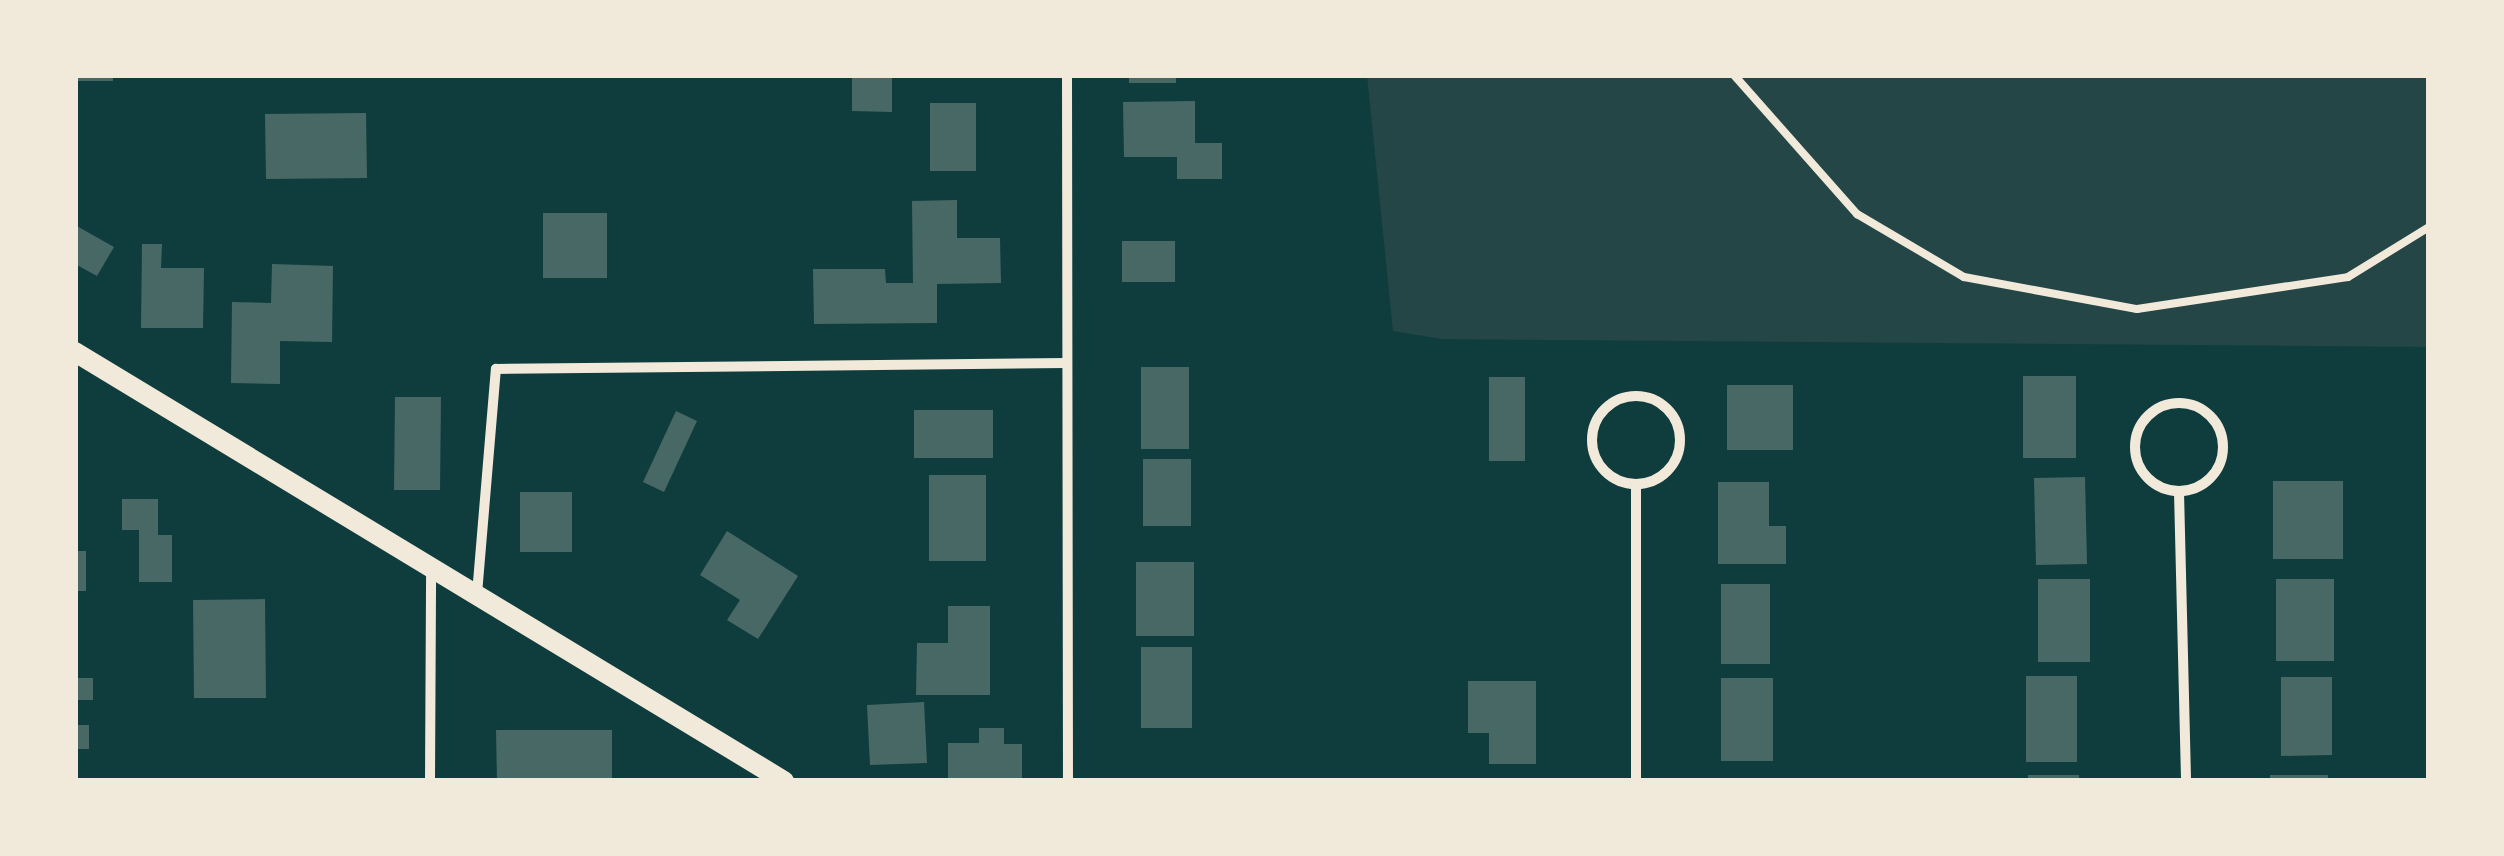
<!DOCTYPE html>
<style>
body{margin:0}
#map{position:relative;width:2504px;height:856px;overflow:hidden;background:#0f3d3e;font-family:"Sofia Sans Condensed",sans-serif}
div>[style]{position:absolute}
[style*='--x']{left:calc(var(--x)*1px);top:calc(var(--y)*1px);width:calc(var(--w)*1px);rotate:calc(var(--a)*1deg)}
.green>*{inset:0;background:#244646}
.building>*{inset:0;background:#486865}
.service>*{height:8px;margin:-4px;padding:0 4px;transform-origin:4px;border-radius:4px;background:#f1e9da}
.minor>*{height:10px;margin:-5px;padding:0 5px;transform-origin:5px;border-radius:5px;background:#f1e9da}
.minor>.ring{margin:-5px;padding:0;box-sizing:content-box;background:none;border:10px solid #f1e9da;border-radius:50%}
.secondary>*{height:20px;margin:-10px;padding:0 10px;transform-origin:10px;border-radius:10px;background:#f1e9da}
span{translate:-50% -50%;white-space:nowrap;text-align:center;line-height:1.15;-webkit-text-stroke:8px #f1e9da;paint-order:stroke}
.frame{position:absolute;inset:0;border:78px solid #f1e9da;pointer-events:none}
</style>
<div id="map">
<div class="green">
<i style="clip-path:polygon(1367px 75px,2429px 75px,2429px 347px,1442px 339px,1393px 331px)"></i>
</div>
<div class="building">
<i style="clip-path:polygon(75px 75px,113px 75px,113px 81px,75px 81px)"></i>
<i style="clip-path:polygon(852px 75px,892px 75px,892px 112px,852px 111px)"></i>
<i style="clip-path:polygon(1129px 75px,1176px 75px,1176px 83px,1129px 83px)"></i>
<i style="clip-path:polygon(1195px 101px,1195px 143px,1222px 143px,1222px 179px,1177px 179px,1177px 157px,1124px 157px,1123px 102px)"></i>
<i style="clip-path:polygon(930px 103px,976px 103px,976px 171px,930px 171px)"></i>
<i style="clip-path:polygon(366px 113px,367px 178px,266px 179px,265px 114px)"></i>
<i style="clip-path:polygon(957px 200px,957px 238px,1000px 238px,1001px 283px,937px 284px,937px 323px,814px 324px,813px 269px,885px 269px,886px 283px,913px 283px,912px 201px)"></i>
<i style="clip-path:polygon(543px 213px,607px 213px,607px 278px,543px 278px)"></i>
<i style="clip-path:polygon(75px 225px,114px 247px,97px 276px,75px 264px)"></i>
<i style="clip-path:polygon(1122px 241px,1175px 241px,1175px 282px,1122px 282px)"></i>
<i style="clip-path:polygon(142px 244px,162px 244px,161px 268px,204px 268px,203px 328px,141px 328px)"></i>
<i style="clip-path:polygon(272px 264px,333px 266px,332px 342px,280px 341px,280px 384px,231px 383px,232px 302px,271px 303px)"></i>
<i style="clip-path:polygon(1141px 367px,1189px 367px,1189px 449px,1141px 449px)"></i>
<i style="clip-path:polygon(2023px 376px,2076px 376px,2076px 458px,2023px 458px)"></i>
<i style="clip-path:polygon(1489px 377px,1525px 377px,1525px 461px,1489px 461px)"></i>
<i style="clip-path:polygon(1727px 385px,1793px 385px,1793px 450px,1727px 450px)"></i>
<i style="clip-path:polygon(395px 397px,441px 397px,440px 490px,394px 490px)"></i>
<i style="clip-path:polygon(914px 410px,993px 410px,993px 458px,914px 458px)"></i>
<i style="clip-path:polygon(676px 411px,697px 421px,664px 492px,643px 482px)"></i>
<i style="clip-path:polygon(1143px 459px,1191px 459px,1191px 526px,1143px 526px)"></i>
<i style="clip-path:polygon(929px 475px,986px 475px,986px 561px,929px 561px)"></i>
<i style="clip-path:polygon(2085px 477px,2087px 564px,2036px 565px,2034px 478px)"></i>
<i style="clip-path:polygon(2273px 481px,2343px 481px,2343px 559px,2273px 559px)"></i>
<i style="clip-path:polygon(1718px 482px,1769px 482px,1769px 526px,1786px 526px,1786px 564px,1718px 564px)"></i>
<i style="clip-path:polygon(520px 492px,572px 492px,572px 552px,520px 552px)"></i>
<i style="clip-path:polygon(122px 499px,158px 499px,158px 535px,172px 535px,172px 582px,139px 582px,139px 530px,122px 530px)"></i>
<i style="clip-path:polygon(727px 531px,798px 576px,758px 639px,727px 620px,740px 600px,700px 575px)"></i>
<i style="clip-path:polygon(75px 551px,86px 551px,86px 591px,75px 591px)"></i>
<i style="clip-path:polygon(1136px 562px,1194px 562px,1194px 636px,1136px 636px)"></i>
<i style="clip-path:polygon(2038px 579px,2090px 579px,2090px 662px,2038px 662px)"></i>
<i style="clip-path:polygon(2276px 579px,2334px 579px,2334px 661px,2276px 661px)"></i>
<i style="clip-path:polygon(1721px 584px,1770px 584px,1770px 664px,1721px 664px)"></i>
<i style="clip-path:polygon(265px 599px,266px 698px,194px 698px,193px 600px)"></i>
<i style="clip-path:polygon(948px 606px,990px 606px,990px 695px,916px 695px,917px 643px,948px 643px)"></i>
<i style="clip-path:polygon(1141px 647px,1192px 647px,1192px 728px,1141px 728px)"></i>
<i style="clip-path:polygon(2026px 676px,2077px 676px,2077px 762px,2026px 762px)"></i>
<i style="clip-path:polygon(2281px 677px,2332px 677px,2332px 755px,2281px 756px)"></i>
<i style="clip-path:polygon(75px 678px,93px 678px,93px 700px,75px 700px)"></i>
<i style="clip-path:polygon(1721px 678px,1773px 678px,1773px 761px,1721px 761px)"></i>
<i style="clip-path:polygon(1468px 681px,1536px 681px,1536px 764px,1489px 764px,1489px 733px,1468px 733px)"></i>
<i style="clip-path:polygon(924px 702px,927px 763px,870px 765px,867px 705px)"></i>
<i style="clip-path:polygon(75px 725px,89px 725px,89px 749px,75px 749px)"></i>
<i style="clip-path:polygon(979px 728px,1004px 728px,1004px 744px,1022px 744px,1022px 781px,948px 781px,948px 743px,979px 743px)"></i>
<i style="clip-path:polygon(496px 730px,612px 730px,612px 781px,497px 781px)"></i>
<i style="clip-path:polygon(2028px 775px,2079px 775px,2079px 781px,2028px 781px)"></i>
<i style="clip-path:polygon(2270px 775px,2328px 775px,2328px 781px,2270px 781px)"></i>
</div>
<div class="service">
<i style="--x:1734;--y:75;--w:186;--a:48.5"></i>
<i style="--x:1857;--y:214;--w:124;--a:30.5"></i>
<i style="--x:1964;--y:277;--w:176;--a:10.5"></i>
<i style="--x:2137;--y:309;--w:213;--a:-8.6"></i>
<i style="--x:2348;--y:277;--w:95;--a:-31.7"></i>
</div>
<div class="minor">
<i style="--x:1067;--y:75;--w:706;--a:89.92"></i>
<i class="ring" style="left:1592px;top:396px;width:78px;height:78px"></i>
<i class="ring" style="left:2135px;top:403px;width:78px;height:78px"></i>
<i style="--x:2179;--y:492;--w:289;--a:88.6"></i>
<i style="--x:477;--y:594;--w:226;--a:-85.2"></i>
<i style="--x:496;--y:369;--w:570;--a:-0.6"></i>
<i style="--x:430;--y:781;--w:212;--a:-89.7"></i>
<i style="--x:1636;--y:781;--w:296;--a:-90"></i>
</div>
<div class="secondary">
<i style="--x:75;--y:352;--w:829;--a:31.18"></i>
</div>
<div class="frame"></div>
</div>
